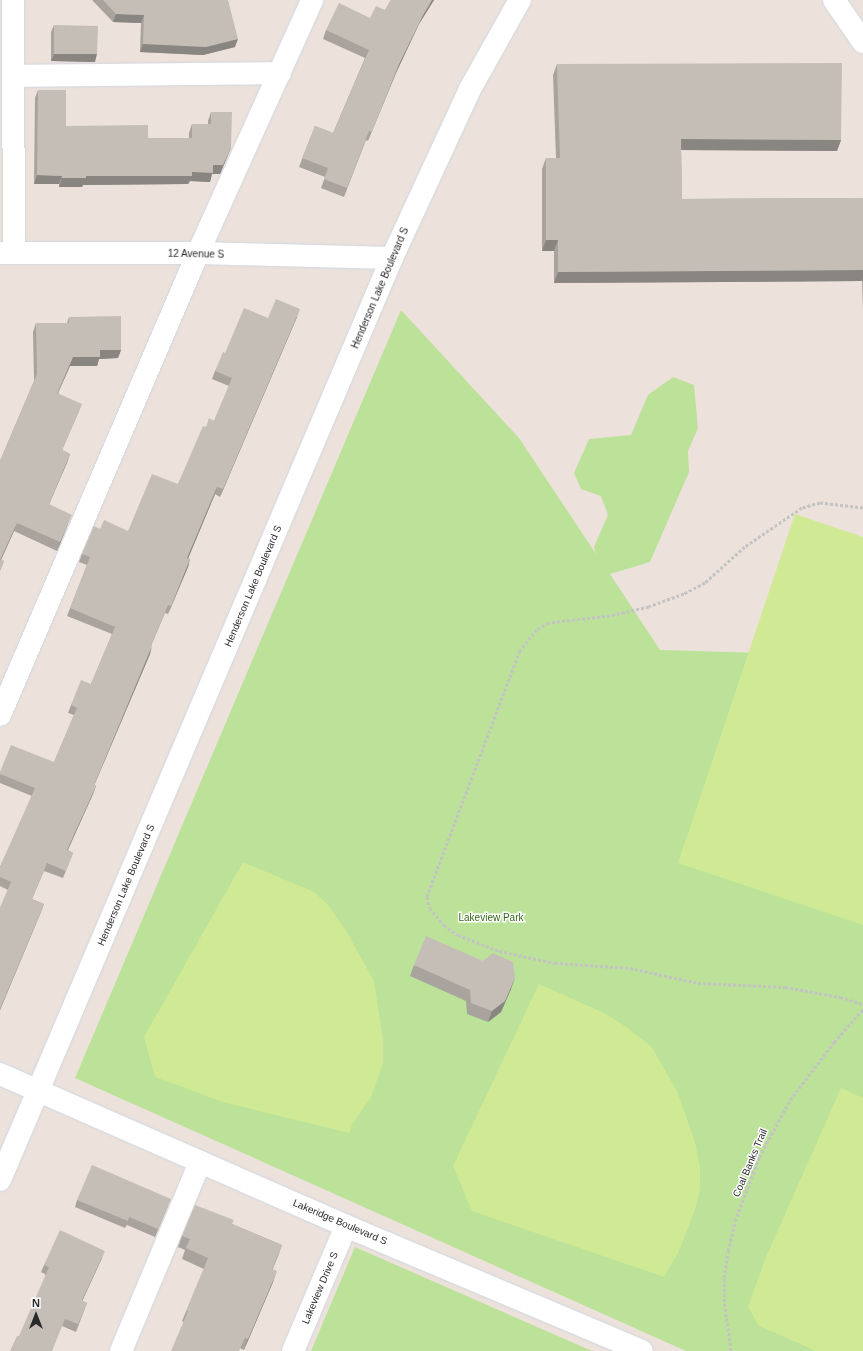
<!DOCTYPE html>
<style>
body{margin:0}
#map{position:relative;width:863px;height:1351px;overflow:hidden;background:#ece2db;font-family:Arial,sans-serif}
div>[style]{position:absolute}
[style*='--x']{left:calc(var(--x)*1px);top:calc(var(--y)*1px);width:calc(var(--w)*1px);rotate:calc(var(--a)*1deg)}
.green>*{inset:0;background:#bbe298}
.pitch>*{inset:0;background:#d0e994}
.path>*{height:2.5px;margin-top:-1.25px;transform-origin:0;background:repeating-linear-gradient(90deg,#c3c3c3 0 3px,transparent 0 5px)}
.roads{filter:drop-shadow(0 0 1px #d1d6e2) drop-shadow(0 0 1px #d1d6e2)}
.minor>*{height:22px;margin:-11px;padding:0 11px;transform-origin:11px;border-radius:11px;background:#fff}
.wall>*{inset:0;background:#a9a39d}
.shaded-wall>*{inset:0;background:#898580}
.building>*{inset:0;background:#c4beb7}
span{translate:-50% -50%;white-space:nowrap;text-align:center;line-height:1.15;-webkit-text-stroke:3px #fff;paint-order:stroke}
.street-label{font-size:10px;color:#292929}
.park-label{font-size:10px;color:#34661a}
.north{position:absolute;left:16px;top:1295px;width:40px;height:40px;-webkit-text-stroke:3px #fff;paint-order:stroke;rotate:0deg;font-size:11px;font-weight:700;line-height:16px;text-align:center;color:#292929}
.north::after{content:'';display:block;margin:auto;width:14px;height:18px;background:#292929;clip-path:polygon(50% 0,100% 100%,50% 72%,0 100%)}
</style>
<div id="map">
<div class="green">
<i style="clip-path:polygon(401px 310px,519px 438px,596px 554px,594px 547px,608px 515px,601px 496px,581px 489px,574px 473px,589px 439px,631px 435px,648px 395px,673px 377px,694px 385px,698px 428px,688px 451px,689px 472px,650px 562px,610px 574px,660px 650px,863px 656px,863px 1351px,686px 1351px,75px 1078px)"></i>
<i style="clip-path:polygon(355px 1247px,592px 1351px,311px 1351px)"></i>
</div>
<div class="pitch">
<i style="clip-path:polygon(795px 514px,863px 537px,863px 925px,678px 863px)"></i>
<i style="clip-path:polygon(243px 862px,314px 892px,328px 905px,345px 929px,374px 981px,383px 1040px,383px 1064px,371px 1097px,352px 1125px,349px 1133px,223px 1102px,155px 1077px,144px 1037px)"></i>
<i style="clip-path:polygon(539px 984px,604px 1013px,625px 1026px,651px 1046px,677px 1091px,695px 1142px,700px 1168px,700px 1190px,696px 1207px,679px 1251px,664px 1277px,472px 1211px,453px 1166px)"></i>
<i style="clip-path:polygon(841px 1088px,863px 1098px,863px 1351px,816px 1351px,759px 1326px,748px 1307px,766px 1257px)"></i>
</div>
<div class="path">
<i style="--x:863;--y:508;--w:43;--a:-173.4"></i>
<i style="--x:820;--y:503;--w:19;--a:164"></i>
<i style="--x:802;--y:508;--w:69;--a:145.6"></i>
<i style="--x:745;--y:547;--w:54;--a:138"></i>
<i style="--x:705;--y:583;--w:24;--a:152"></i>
<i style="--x:684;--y:594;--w:37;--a:160"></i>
<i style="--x:649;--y:607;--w:40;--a:167"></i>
<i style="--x:610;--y:616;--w:61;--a:173.5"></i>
<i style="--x:549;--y:623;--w:14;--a:150"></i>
<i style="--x:537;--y:630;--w:27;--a:129"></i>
<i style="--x:520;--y:651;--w:263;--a:110.7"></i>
<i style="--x:427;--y:897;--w:11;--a:75"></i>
<i style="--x:430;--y:908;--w:22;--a:51"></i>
<i style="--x:444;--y:925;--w:17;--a:36"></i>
<i style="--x:458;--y:935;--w:44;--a:21.3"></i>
<i style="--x:499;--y:951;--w:57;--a:12.1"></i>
<i style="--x:555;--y:963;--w:75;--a:3.8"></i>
<i style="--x:630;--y:968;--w:70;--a:12.4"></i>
<i style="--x:698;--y:983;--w:87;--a:2.6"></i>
<i style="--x:785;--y:987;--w:56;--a:10.3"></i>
<i style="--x:840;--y:997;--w:24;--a:17"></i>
<i style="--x:731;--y:1351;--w:49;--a:-98.1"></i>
<i style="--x:724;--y:1302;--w:24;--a:-90"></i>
<i style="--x:724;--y:1278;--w:27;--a:-82"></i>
<i style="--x:728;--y:1251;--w:31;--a:-77"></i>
<i style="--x:735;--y:1221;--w:68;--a:-69.4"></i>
<i style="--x:759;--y:1157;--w:65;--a:-61.5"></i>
<i style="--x:790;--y:1100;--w:73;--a:-52.8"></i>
<i style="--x:834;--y:1042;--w:44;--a:-48.7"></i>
</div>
<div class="roads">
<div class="minor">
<i style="--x:13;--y:0;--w:253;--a:89.8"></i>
<i style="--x:834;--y:0;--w:51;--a:55.4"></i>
<i style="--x:14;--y:76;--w:266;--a:-0.6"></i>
<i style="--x:0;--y:253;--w:198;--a:0"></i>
<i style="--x:198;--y:253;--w:194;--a:1.5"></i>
<i style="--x:0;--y:715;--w:503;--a:-66.8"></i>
<i style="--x:198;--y:253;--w:277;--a:-65.7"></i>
<i style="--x:0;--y:1074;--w:378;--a:23.7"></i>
<i style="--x:346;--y:1226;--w:321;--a:22.9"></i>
<i style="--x:0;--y:1180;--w:1002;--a:-66.97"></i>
<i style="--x:392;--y:258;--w:186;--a:-65.2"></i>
<i style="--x:470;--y:89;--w:102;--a:-60.7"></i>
<i style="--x:121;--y:1351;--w:205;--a:-67.3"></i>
<i style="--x:293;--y:1351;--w:136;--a:-67"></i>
</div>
</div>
<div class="wall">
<i style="clip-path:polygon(92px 0,228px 0,235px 47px,203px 55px,140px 52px,141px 23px,113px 22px)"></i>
<i style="clip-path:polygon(391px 0,434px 0,419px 24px,396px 73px,368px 141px,366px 140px,344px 197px,321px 188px,325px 177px,299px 167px,315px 126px,333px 133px,365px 58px,323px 39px,326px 30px,370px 18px,385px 10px)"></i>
<i style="clip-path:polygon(54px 25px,95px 62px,51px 61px,51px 32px)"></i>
<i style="clip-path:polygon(557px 64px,841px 140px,837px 151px,681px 150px,682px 199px,863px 198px,863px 310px,862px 281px,554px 283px,554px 251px,542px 251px,542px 169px,546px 158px,556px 158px,553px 75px)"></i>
<i style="clip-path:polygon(38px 90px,66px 126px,148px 138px,189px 138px,189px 133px,192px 124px,208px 124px,208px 121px,211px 112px,227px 157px,220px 174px,212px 174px,210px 182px,190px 181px,188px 184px,83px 185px,82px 187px,59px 187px,59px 184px,34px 184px,35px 98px)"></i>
<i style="clip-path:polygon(69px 317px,121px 350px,118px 358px,99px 359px,97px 366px,70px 366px,58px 393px,78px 412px,62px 450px,70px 454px,49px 505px,68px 524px,57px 551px,14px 531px,1px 560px,4px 561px,0 571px,0 461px,34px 381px,33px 332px,36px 323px,67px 323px)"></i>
<i style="clip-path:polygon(297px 317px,220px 497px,215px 494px,188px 558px,190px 559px,188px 567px,168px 614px,165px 613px,151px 646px,150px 654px,94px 785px,96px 786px,93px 794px,68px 850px,73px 853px,63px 878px,44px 871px,32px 899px,44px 904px,0 1010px,0 908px,8px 890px,0 886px,0 867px,32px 796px,0 783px,0 772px,54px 762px,74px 715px,68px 713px,71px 705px,91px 684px,112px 634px,67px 616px,87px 565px,79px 562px,82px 554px,100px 529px,128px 531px,178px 484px,206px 427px,214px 421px,229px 386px,212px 379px,215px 371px,225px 353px,268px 318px)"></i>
<i style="clip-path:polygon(414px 965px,511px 989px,501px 1012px,488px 1022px,467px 1014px,466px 1001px,410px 976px)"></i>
<i style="clip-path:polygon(77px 1200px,168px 1206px,155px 1237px,127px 1225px,125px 1228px,75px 1207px)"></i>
<i style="clip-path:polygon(232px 1224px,282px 1245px,272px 1269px,273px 1282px,244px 1350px,182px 1321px,204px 1269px,182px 1259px,185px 1250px,178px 1247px,182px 1236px)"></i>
<i style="clip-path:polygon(102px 1258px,82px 1301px,87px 1303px,76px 1332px,62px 1326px,45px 1274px,41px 1272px,44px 1265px)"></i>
</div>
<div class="shaded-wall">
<i style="clip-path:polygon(432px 0,434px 0,419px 24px,396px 73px,368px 141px,399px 64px,423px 15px)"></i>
<i style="clip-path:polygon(116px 14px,144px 15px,141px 23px,113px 22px)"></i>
<i style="clip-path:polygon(238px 39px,235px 47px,203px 55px,140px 52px,143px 44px)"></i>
<i style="clip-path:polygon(54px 54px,97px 54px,95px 62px,51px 61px)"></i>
<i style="clip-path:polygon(681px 139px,841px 140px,837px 151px,677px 150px)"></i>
<i style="clip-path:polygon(231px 148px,220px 174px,212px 174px,210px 182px,190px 181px,188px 184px,83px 185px,82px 187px,59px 187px,62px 178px,86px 176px,192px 172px,213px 165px)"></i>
<i style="clip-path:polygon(37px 175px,62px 176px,59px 184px,34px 184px)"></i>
<i style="clip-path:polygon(546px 240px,558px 240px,554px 251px,542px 251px)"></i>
<i style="clip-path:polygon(863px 270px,863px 279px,862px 281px,554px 283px,558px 272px)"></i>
<i style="clip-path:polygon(300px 309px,297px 317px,220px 497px,223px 489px)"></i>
<i style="clip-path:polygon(100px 350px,121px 350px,118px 358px,99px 359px,97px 366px,70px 366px,54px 402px,73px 357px)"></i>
<i style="clip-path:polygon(82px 404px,78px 412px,58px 459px,62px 450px)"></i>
<i style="clip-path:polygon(70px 454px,67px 463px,45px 513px,49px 504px)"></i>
<i style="clip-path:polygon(217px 487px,215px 494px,185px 566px,187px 558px)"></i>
<i style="clip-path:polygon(72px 515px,68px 524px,57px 551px,60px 542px)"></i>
<i style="clip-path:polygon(17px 523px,14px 531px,0 562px,0 561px)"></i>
<i style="clip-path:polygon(190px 559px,188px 567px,168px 614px,171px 606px)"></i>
<i style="clip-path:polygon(152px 646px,150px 654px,91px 793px,94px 785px)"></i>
<i style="clip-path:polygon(96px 786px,93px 794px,64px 858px,67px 850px)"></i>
<i style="clip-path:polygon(44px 904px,41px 912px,0 1010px,0 1009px)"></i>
<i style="clip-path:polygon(515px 978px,511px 989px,501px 1012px,488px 1022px,492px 1011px)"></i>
<i style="clip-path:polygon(282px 1245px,278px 1256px,268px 1280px,272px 1269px)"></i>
<i style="clip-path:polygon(105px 1251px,102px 1258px,79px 1308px,82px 1300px)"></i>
<i style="clip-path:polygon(277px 1271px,273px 1282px,244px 1350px,248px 1339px)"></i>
</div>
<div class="building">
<i style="clip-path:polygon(103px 0,228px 0,238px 39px,206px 47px,143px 44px,144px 15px,116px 14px)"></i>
<i style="clip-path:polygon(391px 0,432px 0,423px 15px,399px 64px,372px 132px,369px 131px,347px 188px,324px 179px,328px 168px,302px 158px,315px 126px,333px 133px,369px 50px,326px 30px,339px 3px,370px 18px,376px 6px,385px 10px)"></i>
<i style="clip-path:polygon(54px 25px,98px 26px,97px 54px,54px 54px)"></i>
<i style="clip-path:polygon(842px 63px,841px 140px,681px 139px,682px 199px,863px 198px,863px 270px,558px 272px,558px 240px,546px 240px,546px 158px,560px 158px,557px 64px)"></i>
<i style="clip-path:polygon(38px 90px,66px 90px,66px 126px,148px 125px,148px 138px,192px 138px,192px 124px,211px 124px,211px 112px,232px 112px,231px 148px,223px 165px,213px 165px,213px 173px,192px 172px,192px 176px,86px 176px,86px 178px,62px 178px,62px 176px,37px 175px)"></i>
<i style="clip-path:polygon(276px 299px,300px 309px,223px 489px,217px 487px,187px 558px,190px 559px,171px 606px,168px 605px,151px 645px,152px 646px,94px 785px,96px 786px,67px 850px,73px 853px,66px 871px,47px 863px,32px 899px,44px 904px,0 1009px,0 908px,11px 882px,0 877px,0 867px,35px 788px,0 774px,0 772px,11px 745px,54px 762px,77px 708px,71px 705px,81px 680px,91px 684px,115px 627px,70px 608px,90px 557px,82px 554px,94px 526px,100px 529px,104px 520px,128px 531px,152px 474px,178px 484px,203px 426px,206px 427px,209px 418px,214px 421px,232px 378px,215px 371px,223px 352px,225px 353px,244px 308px,268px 318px)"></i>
<i style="clip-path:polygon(121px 316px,121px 350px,100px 350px,100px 357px,73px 357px,57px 393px,82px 404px,62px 450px,70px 454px,49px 504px,72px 515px,60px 542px,17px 523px,0 560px,4px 561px,0 570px,0 461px,37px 374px,36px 323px,69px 323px,69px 317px)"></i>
<i style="clip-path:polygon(426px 936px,483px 961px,493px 953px,513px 962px,515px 978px,505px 1001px,492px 1011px,471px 1003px,470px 990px,414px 965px)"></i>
<i style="clip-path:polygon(92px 1165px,171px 1199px,158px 1229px,129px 1217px,128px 1221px,77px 1200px)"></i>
<i style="clip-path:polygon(195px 1205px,234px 1220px,232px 1224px,282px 1245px,272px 1269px,277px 1271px,248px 1339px,245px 1338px,239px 1351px,171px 1351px,188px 1311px,186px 1311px,208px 1258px,186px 1248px,190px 1239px,182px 1236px)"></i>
<i style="clip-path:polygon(60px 1230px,105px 1251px,82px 1300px,87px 1303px,78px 1324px,65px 1319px,52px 1351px,10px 1351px,17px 1336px,19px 1336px,49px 1267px,44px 1265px)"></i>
</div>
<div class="street-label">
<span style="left:196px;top:254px;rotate:1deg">12 Avenue S</span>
<span style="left:380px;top:288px;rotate:-67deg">Henderson Lake Boulevard S</span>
<span style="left:253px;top:586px;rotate:-67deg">Henderson Lake Boulevard S</span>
<span style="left:126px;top:885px;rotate:-67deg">Henderson Lake Boulevard S</span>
<span style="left:750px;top:1163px;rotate:-67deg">Coal Banks Trail</span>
<span style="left:340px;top:1222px;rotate:23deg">Lakeridge Boulevard S</span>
<span style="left:320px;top:1288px;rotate:-67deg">Lakeview Drive S</span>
</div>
<div class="park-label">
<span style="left:491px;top:918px">Lakeview Park</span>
</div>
<div class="north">N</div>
</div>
